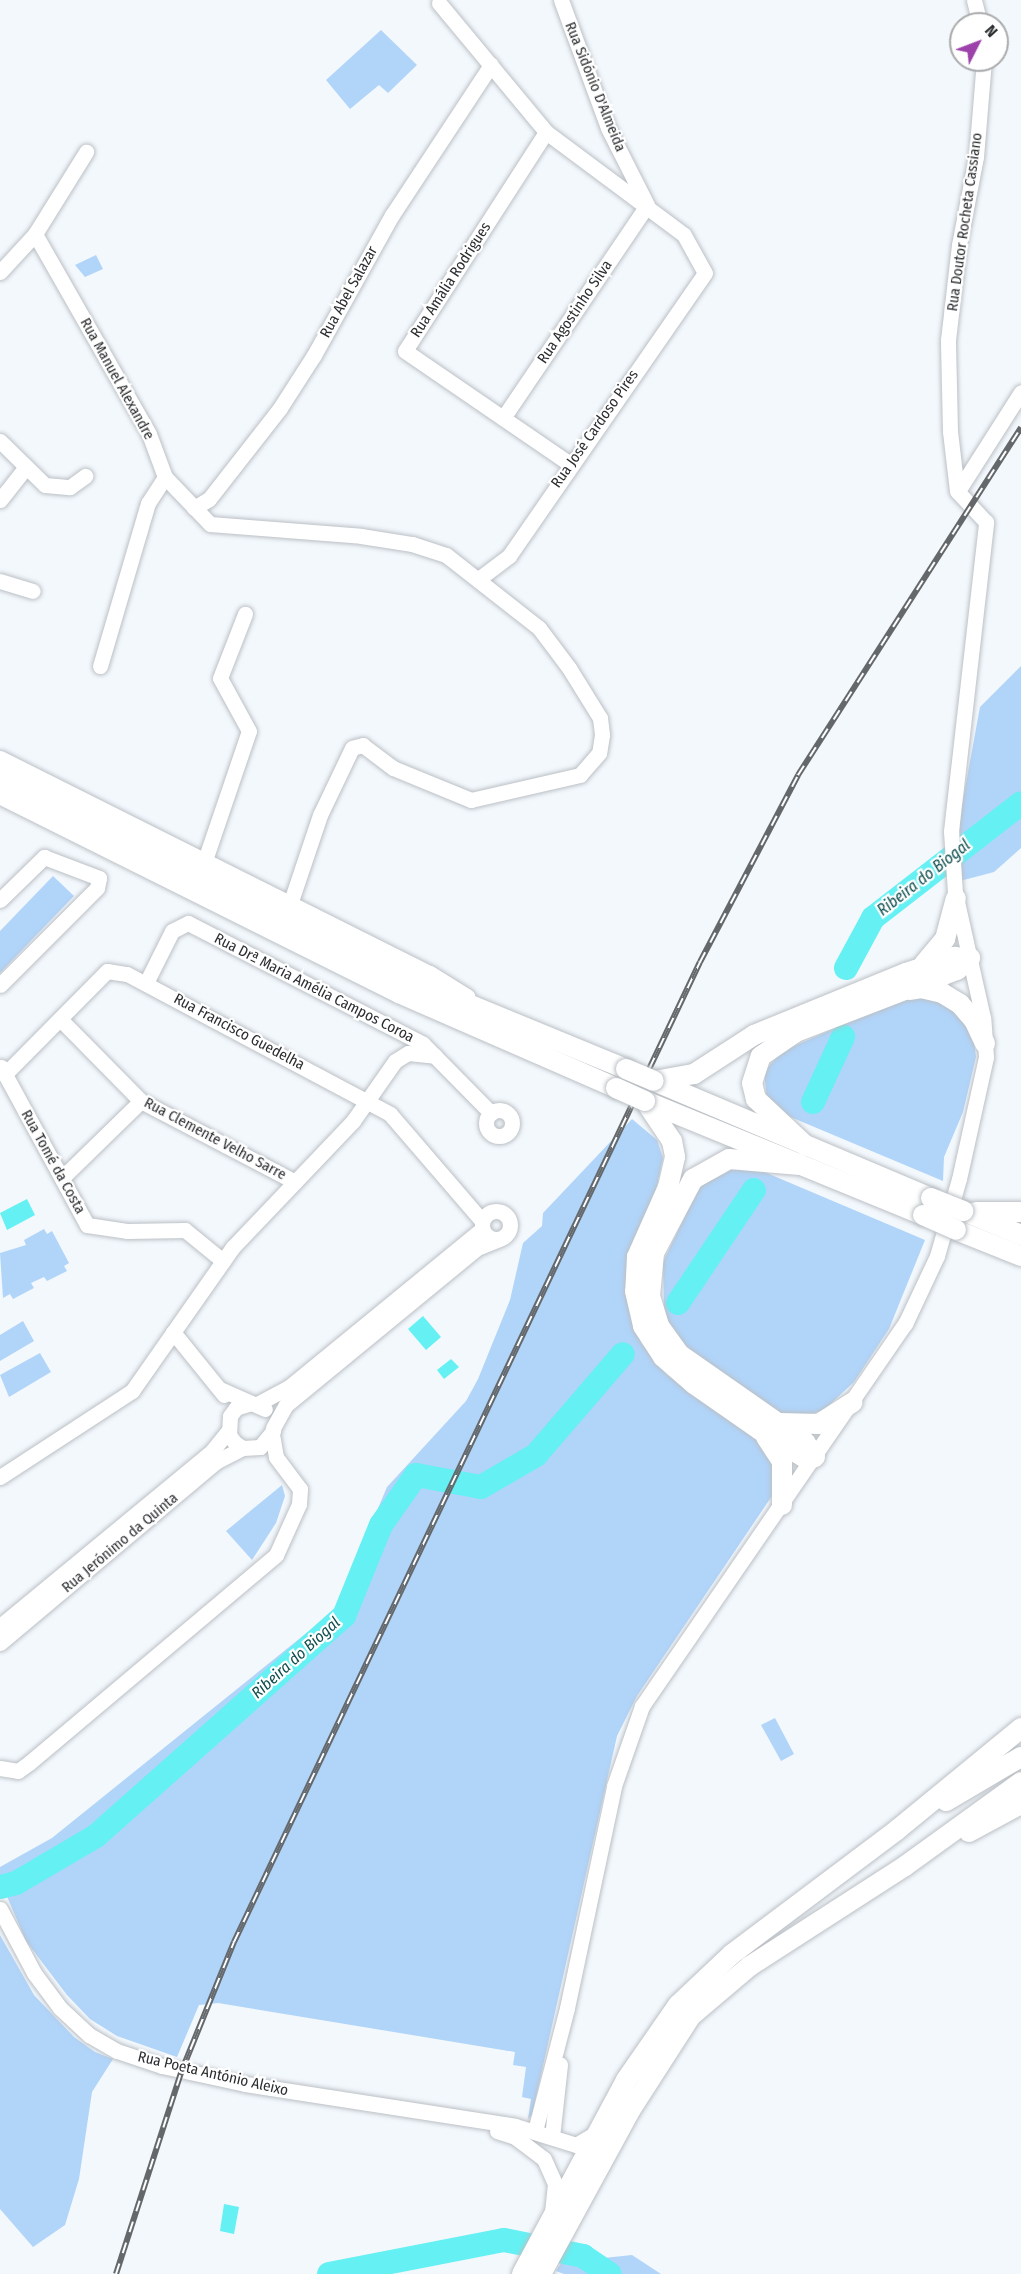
<!DOCTYPE html>
<meta charset="utf-8">
<style>
body{margin:0}
#map{position:relative;width:1021px;height:2274px;overflow:hidden;background:#f3f8fd;font-family:"Fira Sans Condensed",sans-serif}
div>[style]{position:absolute}
[style*='--x']{left:calc(var(--x)*1px);top:calc(var(--y)*1px);width:calc(var(--w)*1px);rotate:calc(var(--a)*1deg)}
.green>*{inset:0;background:#b1d4f9}
.water>*{inset:0;background:#65f0f3}
.river>*{height:24px;margin:-12px;padding:0 12px;transform-origin:12px;border-radius:12px;background:#65f0f3}
.roads{filter:drop-shadow(0 0 2px #bbc0c5) drop-shadow(0 0 2px #bbc0c5)}
.minor>*{height:15px;margin:-7.5px;padding:0 7.5px;transform-origin:7.5px;border-radius:7.5px;background:#fff}
.minor>.ring{margin:-7.5px;padding:0;box-sizing:content-box;background:none;border:15px solid #fff;border-radius:50%}
.major>*{height:20px;margin:-10px;padding:0 10px;transform-origin:10px;border-radius:10px;background:#fff}
.rail>*{height:6px;margin-top:-3px;transform-origin:0;background:repeating-linear-gradient(90deg,#fff 0 11px,#65686b 0 22px);box-sizing:border-box;border-block:2px solid #65686b}
.bridges{filter:drop-shadow(0 0 2px #bbc0c5) drop-shadow(0 0 2px #bbc0c5)}
.major-bridge>*{height:20px;margin:-10px;padding:0 10px;transform-origin:10px;border-radius:10px;background:#fff}
span{translate:-50% -50%;white-space:nowrap;text-align:center;line-height:1.15;-webkit-text-stroke:4.5px #fff;paint-order:stroke}
.street-label{font-size:15px;color:#2b2d2f}
.water-label{font-size:16px;color:#0f4e4f;font-style:italic}
.north{position:absolute;left:949px;top:12px;width:60px;height:60px;box-sizing:border-box;background:#fff;border:2px solid #aaabac;border-radius:50%;rotate:48deg;font-size:16px;font-weight:700;line-height:24px;text-align:center;color:#2b2d2f}
.north::after{content:'';display:block;margin:auto;width:21px;height:27px;background:#9d41ab;clip-path:polygon(50% 0,100% 100%,50% 72%,0 100%)}
</style>
<div id="map">
<div class="green">
<i style="clip-path:polygon(381px 30px,417px 65px,388px 93px,379px 85px,350px 109px,326px 80px)"></i>
<i style="clip-path:polygon(96px 255px,103px 269px,85px 277px,75px 265px)"></i>
<i style="clip-path:polygon(1021px 666px,1021px 848px,994px 872px,960px 881px,960px 816px,980px 707px)"></i>
<i style="clip-path:polygon(53px 876px,74px 896px,0 973px,0 931px)"></i>
<i style="clip-path:polygon(930px 996px,954px 1008px,973px 1032px,976px 1057px,963px 1112px,944px 1157px,943px 1181px,781px 1113px,767px 1100px,764px 1072px,782px 1051px,908px 997px)"></i>
<i style="clip-path:polygon(632px 1119px,657px 1140px,663px 1158px,630px 1310px,641px 1343px,666px 1374px,759px 1438px,776px 1471px,774px 1493px,637px 1696px,617px 1736px,532px 2115px,528px 2119px,531px 2099px,522px 2097px,526px 2067px,513px 2065px,515px 2052px,218px 2003px,199px 2005px,177px 2057px,117px 2036px,90px 2019px,67px 1995px,26px 1941px,0 1880px,0 1867px,52px 1838px,335px 1610px,387px 1487px,466px 1401px,478px 1379px,510px 1300px,523px 1243px,542px 1226px,543px 1213px)"></i>
<i style="clip-path:polygon(737px 1166px,755px 1168px,925px 1240px,889px 1329px,854px 1382px,824px 1410px,804px 1416px,784px 1416px,690px 1352px,673px 1334px,664px 1310px,663px 1262px,697px 1191px,708px 1179px)"></i>
<i style="clip-path:polygon(44px 1229px,47px 1234px,52px 1231px,69px 1263px,64px 1266px,67px 1271px,47px 1281px,44px 1277px,31px 1283px,34px 1288px,13px 1299px,10px 1294px,3px 1298px,0 1253px,26px 1245px,24px 1240px)"></i>
<i style="clip-path:polygon(23px 1321px,34px 1341px,0 1361px,0 1335px)"></i>
<i style="clip-path:polygon(40px 1353px,51px 1372px,9px 1397px,0 1375px)"></i>
<i style="clip-path:polygon(282px 1485px,285px 1496px,276px 1523px,252px 1560px,226px 1531px)"></i>
<i style="clip-path:polygon(775px 1718px,794px 1754px,781px 1761px,761px 1725px)"></i>
<i style="clip-path:polygon(0 1935px,34px 1995px,74px 2037px,95px 2052px,113px 2059px,92px 2092px,79px 2179px,65px 2225px,33px 2247px,0 2209px)"></i>
<i style="clip-path:polygon(573px 2244px,604px 2258px,632px 2255px,661px 2274px,564px 2274px,556px 2271px)"></i>
</div>
<div class="water">
<i style="clip-path:polygon(27px 1199px,35px 1215px,7px 1230px,0 1213px)"></i>
<i style="clip-path:polygon(423px 1316px,441px 1337px,426px 1350px,408px 1329px)"></i>
<i style="clip-path:polygon(451px 1359px,459px 1367px,444px 1379px,437px 1370px)"></i>
<i style="clip-path:polygon(224px 2204px,239px 2207px,234px 2234px,220px 2231px)"></i>
</div>
<div class="river">
<i style="--x:846;--y:968;--w:57;--a:-61.6"></i>
<i style="--x:873;--y:918;--w:187;--a:-37.8"></i>
<i style="--x:813;--y:1102;--w:72;--a:-65.2"></i>
<i style="--x:678;--y:1303;--w:136;--a:-56.1"></i>
<i style="--x:0;--y:1887;--w:16;--a:-14"></i>
<i style="--x:16;--y:1883;--w:93;--a:-30.4"></i>
<i style="--x:96;--y:1836;--w:332;--a:-41.6"></i>
<i style="--x:344;--y:1616;--w:98;--a:-67.9"></i>
<i style="--x:381;--y:1525;--w:61;--a:-55"></i>
<i style="--x:416;--y:1475;--w:66;--a:10.5"></i>
<i style="--x:481;--y:1487;--w:64;--a:-30.2"></i>
<i style="--x:536;--y:1455;--w:133;--a:-49.3"></i>
<i style="--x:329;--y:2274;--w:178;--a:-11"></i>
<i style="--x:504;--y:2240;--w:81;--a:11.4"></i>
<i style="--x:583;--y:2256;--w:32;--a:34"></i>
</div>
<div class="roads">
<div class="minor">
<i style="--x:561;--y:0;--w:136;--a:69.8"></i>
<i style="--x:608;--y:128;--w:84;--a:63.1"></i>
<i style="--x:974;--y:0;--w:25;--a:76"></i>
<i style="--x:439;--y:3;--w:168;--a:50.3"></i>
<i style="--x:546;--y:132;--w:172;--a:36.7"></i>
<i style="--x:684;--y:235;--w:43;--a:61.1"></i>
<i style="--x:705;--y:273;--w:344;--a:124.7"></i>
<i style="--x:509;--y:556;--w:36;--a:143"></i>
<i style="--x:546;--y:132;--w:260;--a:122.8"></i>
<i style="--x:405;--y:351;--w:200;--a:34.4"></i>
<i style="--x:35;--y:234;--w:230;--a:60.3"></i>
<i style="--x:149;--y:434;--w:46;--a:69.6"></i>
<i style="--x:165;--y:477;--w:31;--a:123"></i>
<i style="--x:148;--y:503;--w:170;--a:106.4"></i>
<i style="--x:0;--y:272;--w:52;--a:-47.4"></i>
<i style="--x:35;--y:234;--w:97;--a:-58.1"></i>
<i style="--x:503;--y:418;--w:257;--a:-55.9"></i>
<i style="--x:0;--y:441;--w:63;--a:44.4"></i>
<i style="--x:45;--y:485;--w:25;--a:5"></i>
<i style="--x:70;--y:487;--w:19;--a:-36"></i>
<i style="--x:165;--y:477;--w:65;--a:46.2"></i>
<i style="--x:210;--y:524;--w:151;--a:4.5"></i>
<i style="--x:361;--y:536;--w:52;--a:8.9"></i>
<i style="--x:412;--y:544;--w:36;--a:18"></i>
<i style="--x:446;--y:555;--w:118;--a:38.1"></i>
<i style="--x:539;--y:628;--w:50;--a:53.1"></i>
<i style="--x:569;--y:668;--w:59;--a:58.2"></i>
<i style="--x:600;--y:718;--w:17;--a:83"></i>
<i style="--x:602;--y:735;--w:18;--a:99"></i>
<i style="--x:599;--y:753;--w:29;--a:131"></i>
<i style="--x:580;--y:775;--w:112;--a:167.1"></i>
<i style="--x:471;--y:800;--w:84;--a:-157.7"></i>
<i style="--x:393;--y:768;--w:38;--a:-143"></i>
<i style="--x:363;--y:745;--w:11;--a:165"></i>
<i style="--x:352;--y:748;--w:74;--a:115.5"></i>
<i style="--x:320;--y:815;--w:94;--a:108.6"></i>
<i style="--x:957;--y:491;--w:60;--a:-96.7"></i>
<i style="--x:950;--y:431;--w:91;--a:-91.3"></i>
<i style="--x:948;--y:340;--w:96;--a:-83.4"></i>
<i style="--x:959;--y:245;--w:90;--a:-79.1"></i>
<i style="--x:976;--y:157;--w:97;--a:-85.3"></i>
<i style="--x:958;--y:491;--w:117;--a:-57.5"></i>
<i style="--x:0;--y:500;--w:42;--a:-51.8"></i>
<i style="--x:194;--y:508;--w:17;--a:-31"></i>
<i style="--x:209;--y:499;--w:115;--a:-52"></i>
<i style="--x:280;--y:408;--w:63;--a:-57.3"></i>
<i style="--x:314;--y:355;--w:160;--a:-60.9"></i>
<i style="--x:392;--y:215;--w:180;--a:-56.6"></i>
<i style="--x:0;--y:581;--w:34;--a:17"></i>
<i style="--x:0;--y:758;--w:481;--a:26.6"></i>
<i style="--x:430;--y:973;--w:44;--a:31.9"></i>
<i style="--x:205;--y:860;--w:136;--a:-71.2"></i>
<i style="--x:249;--y:731;--w:60;--a:-118.7"></i>
<i style="--x:220;--y:678;--w:69;--a:-68.7"></i>
<i style="--x:0;--y:900;--w:62;--a:-44.3"></i>
<i style="--x:44;--y:857;--w:59;--a:20.9"></i>
<i style="--x:99;--y:878;--w:10;--a:101"></i>
<i style="--x:97;--y:888;--w:137;--a:135"></i>
<i style="--x:146;--y:983;--w:58;--a:-63.4"></i>
<i style="--x:172;--y:931;--w:18;--a:-27"></i>
<i style="--x:188;--y:923;--w:264;--a:27.2"></i>
<i style="--x:423;--y:1044;--w:97;--a:45.4"></i>
<i style="--x:60;--y:1019;--w:115;--a:45.4"></i>
<i style="--x:141;--y:1101;--w:174;--a:27.7"></i>
<i style="--x:1;--y:1067;--w:180;--a:61.4"></i>
<i style="--x:87;--y:1225;--w:40;--a:8.5"></i>
<i style="--x:127;--y:1231;--w:58;--a:-1"></i>
<i style="--x:185;--y:1230;--w:49;--a:39.2"></i>
<i style="--x:5;--y:1074;--w:145;--a:-45.3"></i>
<i style="--x:107;--y:971;--w:20;--a:9"></i>
<i style="--x:127;--y:974;--w:298;--a:28"></i>
<i style="--x:390;--y:1114;--w:141;--a:49.3"></i>
<i class="ring" style="left:486px;top:1110px;width:11px;height:11px"></i>
<i style="--x:62;--y:1178;--w:110;--a:-44.3"></i>
<i class="ring" style="left:482px;top:1211px;width:13px;height:13px"></i>
<i style="--x:173;--y:1332;--w:81;--a:51"></i>
<i style="--x:220;--y:1389;--w:49;--a:24"></i>
<i style="--x:251;--y:1403;--w:16;--a:162"></i>
<i style="--x:236;--y:1408;--w:10;--a:127"></i>
<i style="--x:230;--y:1416;--w:19;--a:93"></i>
<i style="--x:229;--y:1435;--w:10;--a:53"></i>
<i style="--x:235;--y:1443;--w:9;--a:32"></i>
<i style="--x:243;--y:1448;--w:17;--a:-3"></i>
<i style="--x:260;--y:1447;--w:21;--a:-51"></i>
<i style="--x:257;--y:1404;--w:36;--a:-28"></i>
<i style="--x:289;--y:1387;--w:249;--a:-39.3"></i>
<i style="--x:273;--y:1428;--w:26;--a:-61"></i>
<i style="--x:286;--y:1405;--w:247;--a:-39.4"></i>
<i style="--x:477;--y:1248;--w:24;--a:-22"></i>
<i style="--x:0;--y:1477;--w:158;--a:-33.1"></i>
<i style="--x:132;--y:1391;--w:176;--a:-55"></i>
<i style="--x:233;--y:1247;--w:174;--a:-46.4"></i>
<i style="--x:353;--y:1121;--w:73;--a:-55"></i>
<i style="--x:395;--y:1061;--w:15;--a:-32"></i>
<i style="--x:408;--y:1053;--w:27;--a:6"></i>
<i style="--x:0;--y:1626;--w:275;--a:-39.5"></i>
<i style="--x:212;--y:1451;--w:27;--a:-51"></i>
<i style="--x:0;--y:1643;--w:283;--a:-40"></i>
<i style="--x:217;--y:1461;--w:29;--a:-27"></i>
<i style="--x:0;--y:1768;--w:18;--a:9"></i>
<i style="--x:18;--y:1771;--w:14;--a:-36"></i>
<i style="--x:29;--y:1763;--w:323;--a:-40.1"></i>
<i style="--x:276;--y:1555;--w:56;--a:-65.7"></i>
<i style="--x:299;--y:1504;--w:15;--a:-86"></i>
<i style="--x:300;--y:1489;--w:40;--a:-127"></i>
<i style="--x:276;--y:1457;--w:23;--a:-100"></i>
<i style="--x:0;--y:1909;--w:72;--a:62"></i>
<i style="--x:34;--y:1973;--w:44;--a:53.4"></i>
<i style="--x:60;--y:2008;--w:40;--a:43"></i>
<i style="--x:89;--y:2035;--w:32;--a:30"></i>
<i style="--x:117;--y:2051;--w:47;--a:18.4"></i>
<i style="--x:162;--y:2066;--w:85;--a:12.2"></i>
<i style="--x:245;--y:2084;--w:273;--a:8.8"></i>
<i style="--x:515;--y:2126;--w:64;--a:17.3"></i>
<i style="--x:576;--y:2145;--w:23;--a:-31"></i>
<i style="--x:497;--y:2131;--w:19;--a:18"></i>
<i style="--x:515;--y:2137;--w:36;--a:37"></i>
<i style="--x:544;--y:2159;--w:27;--a:66"></i>
<i style="--x:555;--y:2184;--w:28;--a:96"></i>
<i style="--x:535;--y:2131;--w:127;--a:-75.4"></i>
<i style="--x:567;--y:2008;--w:227;--a:-78"></i>
<i style="--x:614;--y:1786;--w:85;--a:-70.7"></i>
<i style="--x:642;--y:1706;--w:464;--a:-55.5"></i>
<i style="--x:905;--y:1324;--w:75;--a:-64.8"></i>
<i style="--x:937;--y:1256;--w:80;--a:-74.1"></i>
<i style="--x:959;--y:1179;--w:125;--a:-77.5"></i>
<i style="--x:986;--y:1057;--w:39;--a:-94"></i>
<i style="--x:983;--y:1018;--w:128;--a:-102.6"></i>
<i style="--x:955;--y:893;--w:62;--a:-93.7"></i>
<i style="--x:951;--y:831;--w:311;--a:-83.5"></i>
<i style="--x:986;--y:522;--w:42;--a:-133.1"></i>
<i style="--x:552;--y:2137;--w:73;--a:-83.7"></i>
</div>
<div class="major">
<i style="--x:0;--y:775;--w:471;--a:26.5"></i>
<i style="--x:422;--y:985;--w:221;--a:22.4"></i>
<i style="--x:0;--y:794;--w:446;--a:26.5"></i>
<i style="--x:399;--y:993;--w:237;--a:23.6"></i>
<i style="--x:924;--y:964;--w:33;--a:-50"></i>
<i style="--x:945;--y:939;--w:42;--a:-75"></i>
<i style="--x:910;--y:990;--w:11;--a:-10"></i>
<i style="--x:921;--y:988;--w:22;--a:13"></i>
<i style="--x:942;--y:993;--w:21;--a:31"></i>
<i style="--x:960;--y:1004;--w:21;--a:49"></i>
<i style="--x:974;--y:1020;--w:26;--a:65"></i>
<i style="--x:654;--y:1081;--w:41;--a:-9.9"></i>
<i style="--x:694;--y:1074;--w:72;--a:-33"></i>
<i style="--x:754;--y:1035;--w:164;--a:-22.2"></i>
<i style="--x:906;--y:973;--w:51;--a:-18.4"></i>
<i style="--x:954;--y:957;--w:16;--a:4"></i>
<i style="--x:654;--y:1081;--w:301;--a:22.9"></i>
<i style="--x:645;--y:1101;--w:48;--a:56"></i>
<i style="--x:672;--y:1141;--w:16;--a:79"></i>
<i style="--x:675;--y:1157;--w:31;--a:103"></i>
<i style="--x:668;--y:1187;--w:77;--a:113.9"></i>
<i style="--x:637;--y:1257;--w:34;--a:93"></i>
<i style="--x:635;--y:1291;--w:36;--a:77"></i>
<i style="--x:643;--y:1326;--w:37;--a:57"></i>
<i style="--x:663;--y:1357;--w:41;--a:41.1"></i>
<i style="--x:694;--y:1384;--w:80;--a:34.9"></i>
<i style="--x:760;--y:1430;--w:53;--a:31.9"></i>
<i style="--x:805;--y:1458;--w:8;--a:0"></i>
<i style="--x:645;--y:1101;--w:300;--a:22.3"></i>
<i style="--x:806;--y:1146;--w:69;--a:-136.8"></i>
<i style="--x:756;--y:1099;--w:16;--a:-104"></i>
<i style="--x:752;--y:1083;--w:28;--a:-72"></i>
<i style="--x:761;--y:1056;--w:42;--a:-34.4"></i>
<i style="--x:796;--y:1032;--w:173;--a:-21.1"></i>
<i style="--x:957;--y:970;--w:18;--a:-43"></i>
<i style="--x:800;--y:1165;--w:71;--a:-175.2"></i>
<i style="--x:729;--y:1159;--w:41;--a:150.9"></i>
<i style="--x:693;--y:1179;--w:84;--a:117.8"></i>
<i style="--x:654;--y:1253;--w:43;--a:95.3"></i>
<i style="--x:650;--y:1296;--w:31;--a:73"></i>
<i style="--x:659;--y:1326;--w:34;--a:54"></i>
<i style="--x:679;--y:1354;--w:154;--a:34.9"></i>
<i style="--x:805;--y:1442;--w:18;--a:56"></i>
<i style="--x:963;--y:1211;--w:63;--a:22.5"></i>
<i style="--x:976;--y:1212;--w:45;--a:0"></i>
<i style="--x:956;--y:1230;--w:70;--a:21.8"></i>
<i style="--x:779;--y:1423;--w:40;--a:1.4"></i>
<i style="--x:819;--y:1424;--w:40;--a:-32.9"></i>
<i style="--x:766;--y:1437;--w:30;--a:57"></i>
<i style="--x:782;--y:1462;--w:43;--a:90"></i>
<i style="--x:946;--y:1801;--w:87;--a:-30.4"></i>
<i style="--x:969;--y:1832;--w:59;--a:-28.3"></i>
<i style="--x:522;--y:2274;--w:220;--a:-61.8"></i>
<i style="--x:626;--y:2080;--w:91;--a:-55.3"></i>
<i style="--x:678;--y:2005;--w:74;--a:-43.4"></i>
<i style="--x:732;--y:1954;--w:206;--a:-36.9"></i>
<i style="--x:897;--y:1830;--w:161;--a:-39.4"></i>
<i style="--x:541;--y:2274;--w:188;--a:-61.4"></i>
<i style="--x:631;--y:2109;--w:111;--a:-57.2"></i>
<i style="--x:691;--y:2016;--w:77;--a:-40.3"></i>
<i style="--x:750;--y:1966;--w:184;--a:-32.8"></i>
<i style="--x:905;--y:1866;--w:143;--a:-35.9"></i>
</div>
</div>
<div class="rail">
<i style="--x:116;--y:2274;--w:214;--a:-72.1"></i>
<i style="--x:182;--y:2070;--w:138;--a:-67.9"></i>
<i style="--x:234;--y:1942;--w:1085;--a:-64.57"></i>
<i style="--x:700;--y:962;--w:211;--a:-62.3"></i>
<i style="--x:798;--y:775;--w:413;--a:-57.3"></i>
</div>
<div class="bridges">
<div class="major-bridge">
<i style="--x:626;--y:1069;--w:30;--a:23"></i>
<i style="--x:616;--y:1088;--w:32;--a:24"></i>
<i style="--x:931;--y:1198;--w:35;--a:22"></i>
<i style="--x:923;--y:1215;--w:36;--a:24"></i>
</div>
</div>
<div class="street-label">
<span style="left:595px;top:87px;rotate:68deg">Rua Sidónio D'Almeida</span>
<span style="left:965px;top:222px;rotate:-82deg">Rua Doutor Rocheta Cassiano</span>
<span style="left:451px;top:280px;rotate:-57deg">Rua Amália Rodrigues</span>
<span style="left:349px;top:292px;rotate:-61deg">Rua Abel Salazar</span>
<span style="left:575px;top:312px;rotate:-56deg">Rua Agostinho Silva</span>
<span style="left:117px;top:379px;rotate:61deg">Rua Manuel Alexandre</span>
<span style="left:595px;top:429px;rotate:-55deg">Rua José Cardoso Pires</span>
<span style="left:314px;top:988px;rotate:27deg">Rua Drª Maria Amélia Campos Coroa</span>
<span style="left:239px;top:1032px;rotate:28deg">Rua Francisco Guedelha</span>
<span style="left:215px;top:1139px;rotate:28deg">Rua Clemente Velho Sarre</span>
<span style="left:53px;top:1162px;rotate:61deg">Rua Tomé da Costa</span>
<span style="left:120px;top:1543px;rotate:-40deg">Rua Jerónimo da Quinta</span>
<span style="left:213px;top:2074px;rotate:13deg">Rua Poeta António Aleixo</span>
</div>
<div class="water-label">
<span style="left:924px;top:878px;rotate:-38deg">Ribeira do Biogal</span>
<span style="left:296px;top:1658px;rotate:-42deg">Ribeira do Biogal</span>
</div>
<div class="north">N</div>
</div>
